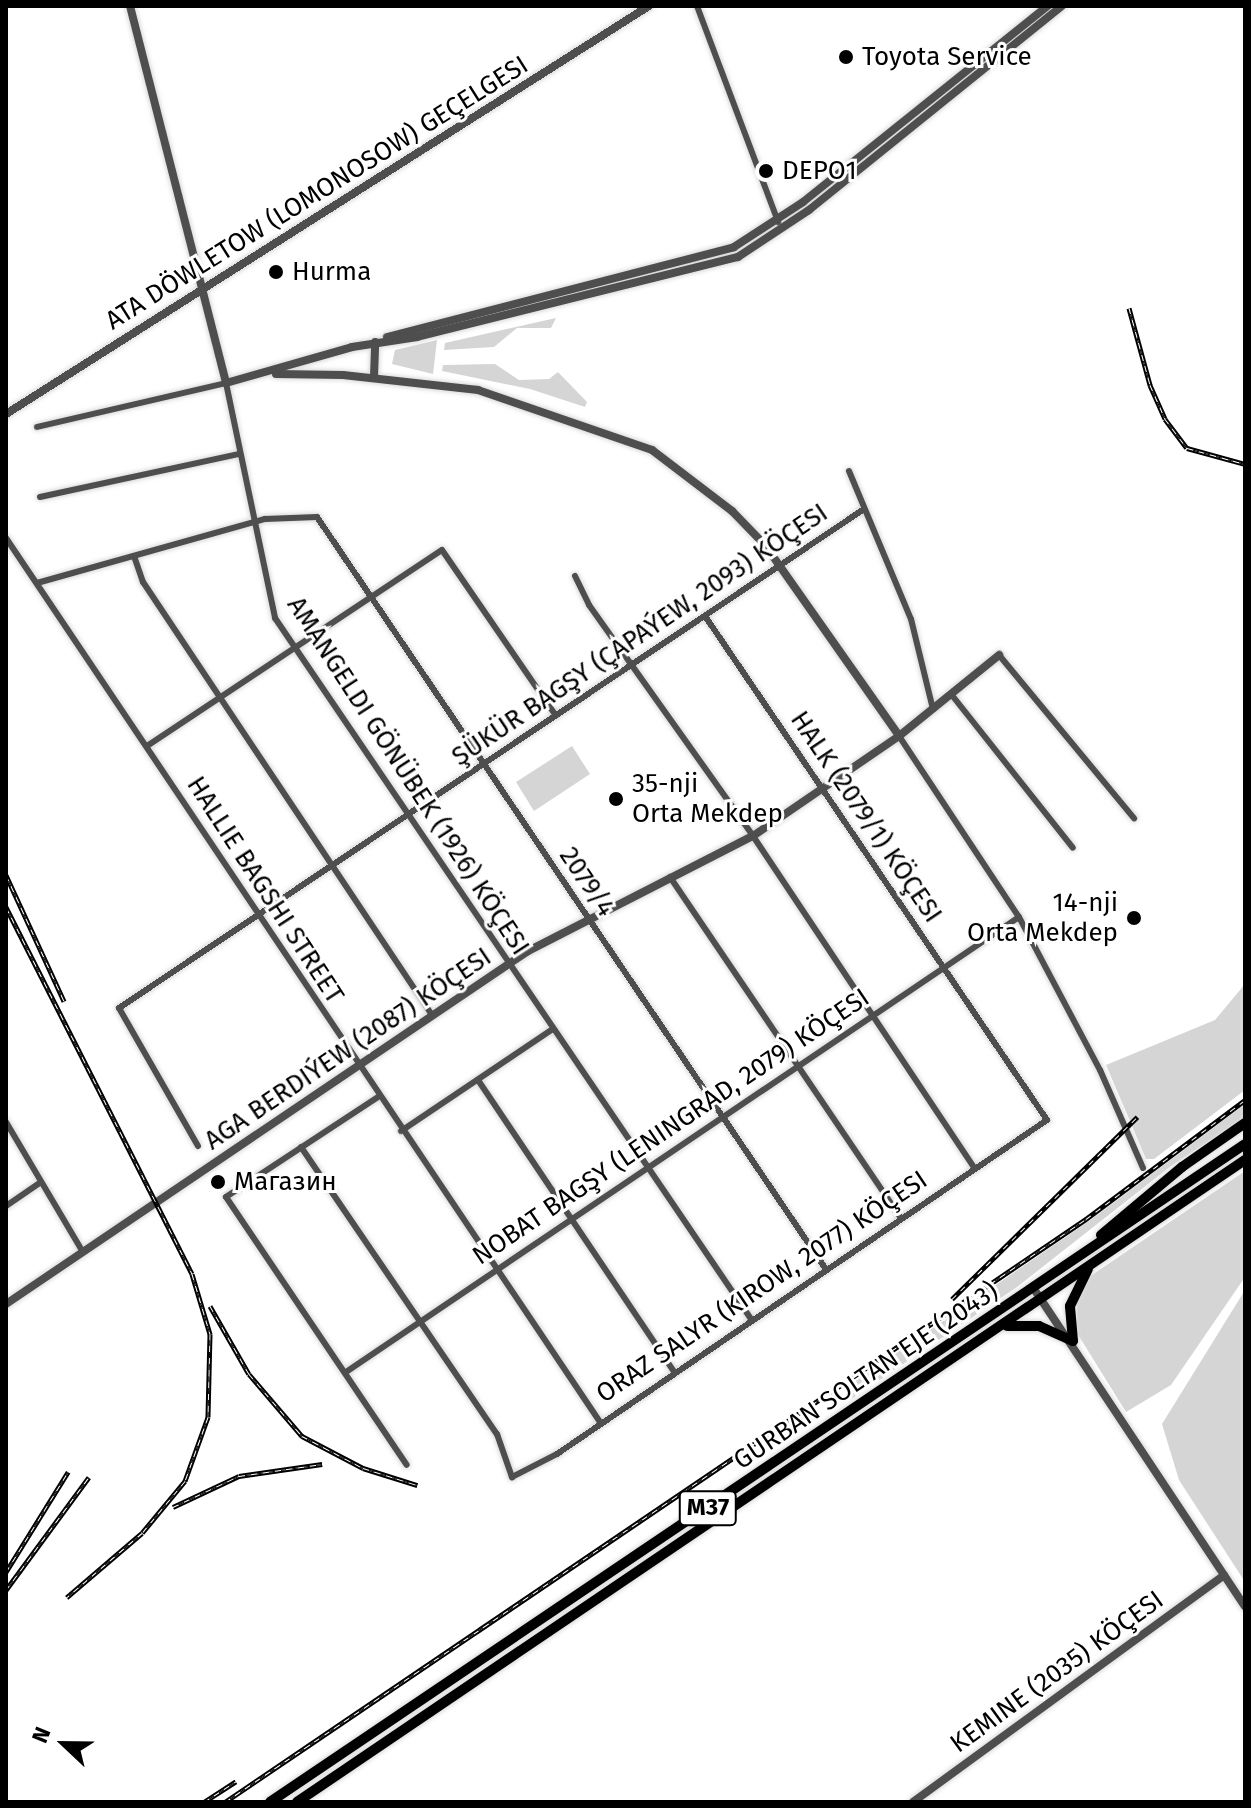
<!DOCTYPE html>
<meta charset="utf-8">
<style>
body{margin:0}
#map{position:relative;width:1251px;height:1808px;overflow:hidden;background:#fff;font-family:"Fira Sans",sans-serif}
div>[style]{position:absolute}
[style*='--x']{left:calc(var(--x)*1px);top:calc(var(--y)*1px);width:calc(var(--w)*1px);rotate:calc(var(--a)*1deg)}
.green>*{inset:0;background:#d5d5d5}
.roads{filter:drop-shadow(0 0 2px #dbdbdb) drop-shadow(0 0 2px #dbdbdb)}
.minor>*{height:6px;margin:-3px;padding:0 3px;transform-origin:3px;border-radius:3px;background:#4e4e4e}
.tertiary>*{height:8px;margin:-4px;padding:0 4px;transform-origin:4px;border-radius:4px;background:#4e4e4e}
.trunk>*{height:10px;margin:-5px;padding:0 5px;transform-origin:5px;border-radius:5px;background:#000}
.rail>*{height:5px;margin-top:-2.5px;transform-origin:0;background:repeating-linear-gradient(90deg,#fff 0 6px,#000 0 12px);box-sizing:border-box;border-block:2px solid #000}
.dots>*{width:22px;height:22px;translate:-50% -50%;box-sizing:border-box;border:4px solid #fff;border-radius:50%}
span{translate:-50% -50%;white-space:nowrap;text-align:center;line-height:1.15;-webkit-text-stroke:6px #fff;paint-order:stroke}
.shield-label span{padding:2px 6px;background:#fff;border:2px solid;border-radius:6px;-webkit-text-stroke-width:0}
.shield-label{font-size:24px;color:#000;font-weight:700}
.poi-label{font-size:26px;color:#000}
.left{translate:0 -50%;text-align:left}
.right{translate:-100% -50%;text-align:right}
.street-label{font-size:26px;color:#000}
.frame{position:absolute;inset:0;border:8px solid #000;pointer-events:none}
.north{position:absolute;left:24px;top:1704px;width:80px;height:80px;-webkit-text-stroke:6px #fff;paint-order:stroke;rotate:292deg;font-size:22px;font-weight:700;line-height:32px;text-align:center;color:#000}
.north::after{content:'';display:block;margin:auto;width:28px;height:36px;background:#000;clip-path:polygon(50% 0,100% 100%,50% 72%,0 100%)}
</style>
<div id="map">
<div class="green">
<i style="clip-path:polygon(556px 318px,551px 328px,517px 328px,494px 347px,444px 350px,445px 343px)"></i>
<i style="clip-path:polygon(437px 340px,433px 374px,392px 364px,395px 350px)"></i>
<i style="clip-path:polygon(495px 364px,519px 380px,549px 379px,558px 372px,587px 402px,585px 407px,530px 389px,442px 371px,443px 365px)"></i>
<i style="clip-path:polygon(572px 746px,590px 774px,534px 811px,516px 782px)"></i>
<i style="clip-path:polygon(1245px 984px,1245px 1090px,1154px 1159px,1146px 1159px,1132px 1126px,1139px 1118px,1130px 1121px,1106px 1065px,1215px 1020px)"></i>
<i style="clip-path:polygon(1245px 1104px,1245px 1117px,1171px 1166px,1017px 1287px,850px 1400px,844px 1389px,1089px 1221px)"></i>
<i style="clip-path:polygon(1245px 1171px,1245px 1277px,1171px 1385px,1126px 1412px,1077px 1333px,1077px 1302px,1089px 1277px)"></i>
<i style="clip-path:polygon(1245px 1290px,1245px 1582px,1179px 1480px,1162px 1424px)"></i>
</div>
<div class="roads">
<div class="minor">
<i style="--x:697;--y:6;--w:231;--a:69.4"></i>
<i style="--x:37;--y:427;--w:194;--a:-13.1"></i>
<i style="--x:226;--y:383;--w:240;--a:78.2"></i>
<i style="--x:275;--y:618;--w:847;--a:55.82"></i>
<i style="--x:849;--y:471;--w:160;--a:67.3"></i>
<i style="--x:911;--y:619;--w:93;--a:76.3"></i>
<i style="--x:40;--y:497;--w:204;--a:-12.2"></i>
<i style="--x:6;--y:538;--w:1065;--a:56.1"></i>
<i style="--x:134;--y:556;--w:28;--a:71"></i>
<i style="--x:143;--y:582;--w:521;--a:56.28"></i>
<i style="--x:575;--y:576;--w:32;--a:64"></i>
<i style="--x:589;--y:605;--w:283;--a:54.6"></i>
<i style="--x:753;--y:836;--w:398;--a:56.3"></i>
<i style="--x:37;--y:583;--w:237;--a:-15.7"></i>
<i style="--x:265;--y:519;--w:52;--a:-2.2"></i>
<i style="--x:317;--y:517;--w:907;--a:55.92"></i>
<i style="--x:999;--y:655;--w:212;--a:50.4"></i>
<i style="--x:951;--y:694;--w:196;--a:51.6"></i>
<i style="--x:899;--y:736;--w:217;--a:56.5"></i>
<i style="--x:1019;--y:917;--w:173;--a:62.1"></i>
<i style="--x:1100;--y:1070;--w:107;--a:66.3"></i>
<i style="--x:147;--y:746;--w:354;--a:-33.6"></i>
<i style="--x:442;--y:550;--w:201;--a:55.5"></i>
<i style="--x:670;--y:877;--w:412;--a:55.9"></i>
<i style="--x:478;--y:1080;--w:352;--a:56.1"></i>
<i style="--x:378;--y:1097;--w:182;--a:146.7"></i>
<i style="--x:226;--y:1197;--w:323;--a:56"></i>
<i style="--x:6;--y:1122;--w:151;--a:59.4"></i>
<i style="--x:401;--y:1131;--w:183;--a:-33.9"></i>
<i style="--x:198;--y:1146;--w:159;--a:-119.8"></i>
<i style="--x:119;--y:1008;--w:897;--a:-33.81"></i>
<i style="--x:301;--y:1147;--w:348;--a:55.7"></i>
<i style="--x:497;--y:1434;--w:46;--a:70.8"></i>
<i style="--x:512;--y:1477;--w:51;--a:-27.1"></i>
<i style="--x:557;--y:1454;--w:593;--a:-34.28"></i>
<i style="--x:1047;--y:1120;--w:609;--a:-124.16"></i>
<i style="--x:6;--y:1206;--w:42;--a:-34.4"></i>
<i style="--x:346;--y:1372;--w:812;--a:-34.06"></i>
</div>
<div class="tertiary">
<i style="--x:130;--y:6;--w:389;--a:75.7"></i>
<i style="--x:226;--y:383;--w:131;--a:-15.9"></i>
<i style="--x:352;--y:347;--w:66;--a:-8.7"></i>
<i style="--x:417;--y:337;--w:331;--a:-14"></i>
<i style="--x:738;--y:257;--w:85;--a:-33.5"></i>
<i style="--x:809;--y:210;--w:325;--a:-38.9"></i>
<i style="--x:387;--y:337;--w:358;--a:-14.5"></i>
<i style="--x:734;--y:247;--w:82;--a:-33.1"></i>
<i style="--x:803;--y:202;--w:314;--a:-38.7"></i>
<i style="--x:276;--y:374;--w:67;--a:0.9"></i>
<i style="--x:343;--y:375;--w:136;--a:6.3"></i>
<i style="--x:478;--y:390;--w:184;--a:19"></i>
<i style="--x:652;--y:450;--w:101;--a:37.3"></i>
<i style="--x:732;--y:511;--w:47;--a:45.9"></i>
<i style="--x:765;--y:545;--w:233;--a:54.9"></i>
<i style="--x:374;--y:377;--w:35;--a:-88"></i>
<i style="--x:6;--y:414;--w:762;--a:-32.4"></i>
<i style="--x:1034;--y:1289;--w:381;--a:56.4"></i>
<i style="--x:6;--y:1304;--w:630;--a:-34.07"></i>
<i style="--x:528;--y:951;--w:253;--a:-27.1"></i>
<i style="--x:753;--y:836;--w:177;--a:-34.4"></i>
<i style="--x:899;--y:736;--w:129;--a:-39"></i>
<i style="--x:913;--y:1802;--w:385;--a:-36.1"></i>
</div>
<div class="trunk">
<i style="--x:1101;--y:1235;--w:106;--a:-40"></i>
<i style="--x:1182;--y:1167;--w:77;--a:-34.9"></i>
<i style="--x:1007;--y:1326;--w:32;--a:0"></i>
<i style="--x:1039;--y:1326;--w:37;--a:24"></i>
<i style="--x:1073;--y:1341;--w:35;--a:-95"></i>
<i style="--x:1070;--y:1306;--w:41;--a:-64.1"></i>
<i style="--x:270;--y:1802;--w:1176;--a:-34.01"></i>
<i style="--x:297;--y:1802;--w:1145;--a:-34.11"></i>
</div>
</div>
<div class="rail">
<i style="--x:1129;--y:308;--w:80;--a:74.7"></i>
<i style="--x:1150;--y:385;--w:37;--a:66"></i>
<i style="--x:1165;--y:419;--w:36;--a:53"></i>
<i style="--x:1187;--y:448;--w:60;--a:15.4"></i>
<i style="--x:6;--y:875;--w:139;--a:65.3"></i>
<i style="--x:6;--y:907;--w:411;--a:63.1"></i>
<i style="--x:192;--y:1274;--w:63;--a:73.3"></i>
<i style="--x:210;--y:1334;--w:83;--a:91.4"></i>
<i style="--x:208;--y:1417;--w:68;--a:109.8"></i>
<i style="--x:185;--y:1481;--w:67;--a:129.6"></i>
<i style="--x:142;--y:1533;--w:99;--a:139.5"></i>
<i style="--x:952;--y:1299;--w:260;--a:-44.5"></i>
<i style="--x:210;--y:1306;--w:78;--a:60.2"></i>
<i style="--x:249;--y:1374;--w:82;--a:49.5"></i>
<i style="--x:302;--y:1436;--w:69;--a:27.7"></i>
<i style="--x:363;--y:1468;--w:57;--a:17.5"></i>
<i style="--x:173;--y:1507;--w:73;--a:-25.2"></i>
<i style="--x:239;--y:1476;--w:84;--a:-8.2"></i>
<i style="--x:6;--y:1572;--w:118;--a:-58.2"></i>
<i style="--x:6;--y:1590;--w:140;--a:-53.7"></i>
<i style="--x:204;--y:1802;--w:38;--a:-33"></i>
<i style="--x:225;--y:1802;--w:1040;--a:-34.1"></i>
<i style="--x:1086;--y:1219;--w:199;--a:-36.8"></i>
</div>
<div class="dots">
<i style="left:846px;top:57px;background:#000"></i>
<i style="left:766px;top:171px;background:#000"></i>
<i style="left:276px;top:272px;background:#000"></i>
<i style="left:616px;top:799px;background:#000"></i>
<i style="left:1134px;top:918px;background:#000"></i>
<i style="left:218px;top:1182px;background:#000"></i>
</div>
<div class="shield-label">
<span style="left:708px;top:1508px">M37</span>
</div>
<div class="poi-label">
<span class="left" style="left:862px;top:57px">Toyota Service</span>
<span class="left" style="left:782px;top:171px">DEPO1</span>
<span class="left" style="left:292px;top:272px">Hurma</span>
<span class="left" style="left:632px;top:799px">35-nji<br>Orta Mekdep</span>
<span class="right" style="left:1118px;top:918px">14-nji<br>Orta Mekdep</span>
<span class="left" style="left:234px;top:1182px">Магазин</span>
</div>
<div class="street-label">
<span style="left:317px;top:193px;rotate:-32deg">ATA DÖWLETOW (LOMONOSOW) GEÇELGESI</span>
<span style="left:640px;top:635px;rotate:-34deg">ŞÜKÜR BAGŞY (ÇAPAÝEW, 2093) KÖÇESI</span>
<span style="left:408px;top:776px;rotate:57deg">AMANGELDI GÖNÜBEK (1926) KÖÇESI</span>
<span style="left:866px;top:817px;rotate:56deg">HALK (2079/1) KÖÇESI</span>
<span style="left:587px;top:882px;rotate:56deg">2079/4</span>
<span style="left:265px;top:890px;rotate:57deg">HALLIE BAGSHI STREET</span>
<span style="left:348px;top:1049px;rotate:-34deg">AGA BERDIÝEW (2087) KÖÇESI</span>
<span style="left:671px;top:1127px;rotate:-34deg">NOBAT BAGŞY (LENINGRAD, 2079) KÖÇESI</span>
<span style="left:762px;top:1287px;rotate:-34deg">ORAZ SALYR (KIROW, 2077) KÖÇESI</span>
<span style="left:866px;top:1376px;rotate:-34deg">GURBAN SOLTAN EJE (2043)</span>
<span style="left:1057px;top:1672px;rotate:-36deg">KEMINE (2035) KÖÇESI</span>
</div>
<div class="frame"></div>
<div class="north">N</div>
</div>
